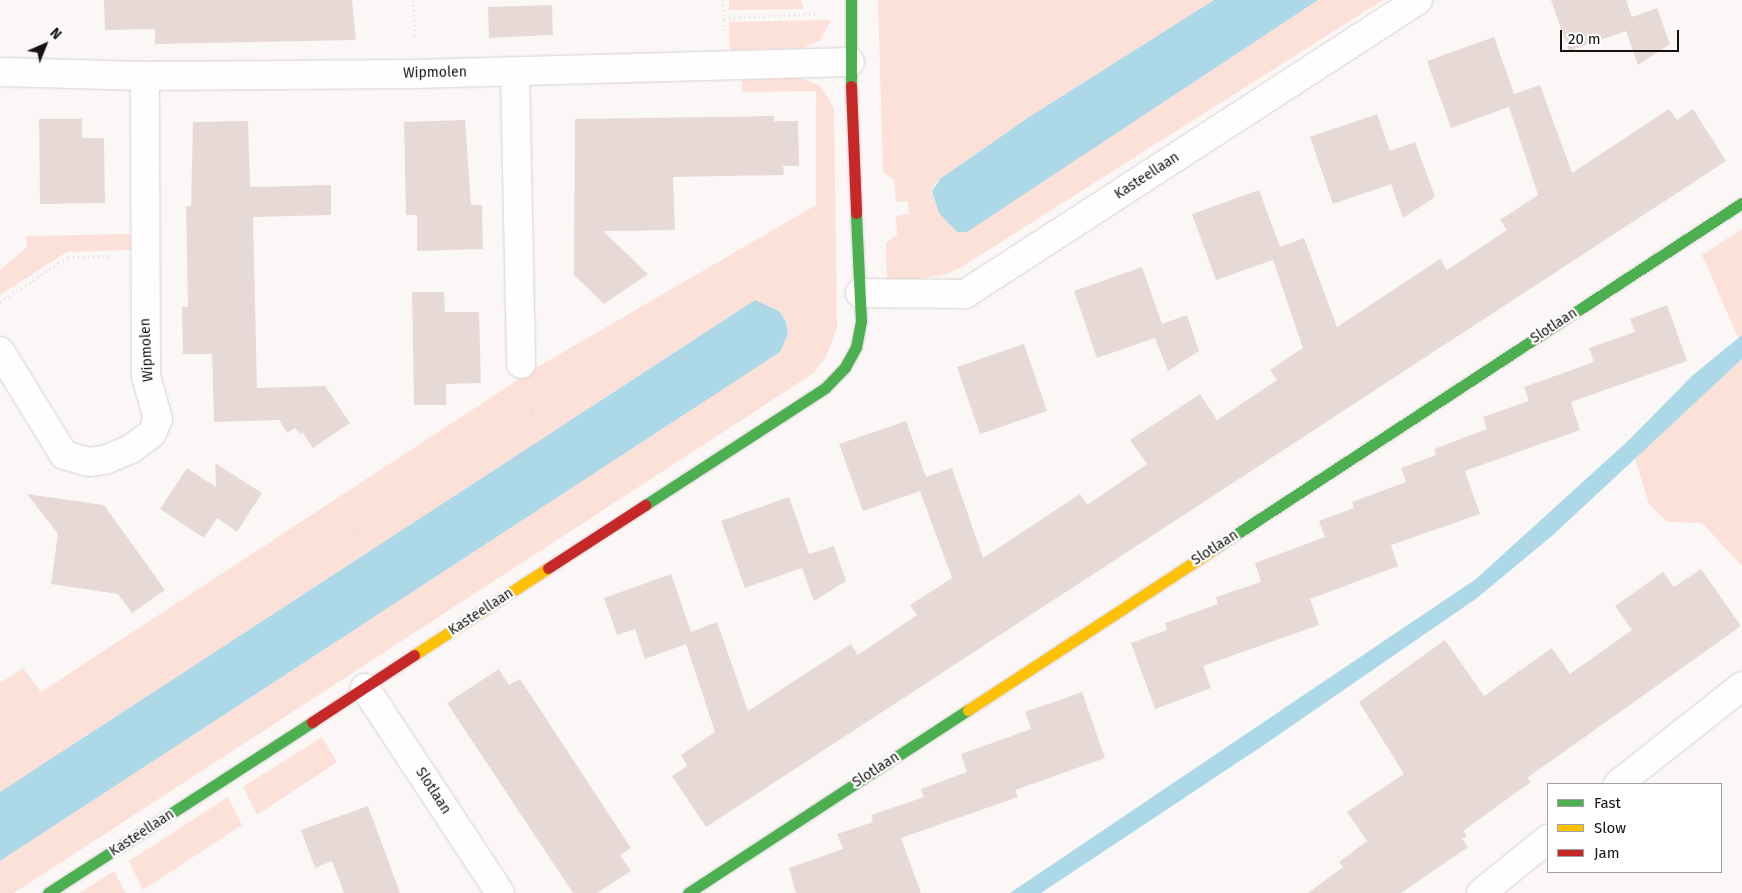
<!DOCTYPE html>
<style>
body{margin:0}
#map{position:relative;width:1742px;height:893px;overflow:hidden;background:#fbf7f6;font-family:"Fira Sans",sans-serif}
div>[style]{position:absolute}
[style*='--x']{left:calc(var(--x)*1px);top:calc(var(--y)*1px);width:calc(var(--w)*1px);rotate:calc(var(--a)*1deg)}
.green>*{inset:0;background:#fce1d9}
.water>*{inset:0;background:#add8e7}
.building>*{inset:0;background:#e7dad6}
.path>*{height:3px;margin-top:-1.5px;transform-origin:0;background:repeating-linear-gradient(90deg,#e1e0e0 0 1px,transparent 0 5px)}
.roads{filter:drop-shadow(0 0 1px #d5d1d0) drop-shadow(0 0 1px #d5d1d0)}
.street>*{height:28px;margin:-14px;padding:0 14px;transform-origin:14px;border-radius:14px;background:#fefefe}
.fast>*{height:11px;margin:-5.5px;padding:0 5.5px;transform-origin:5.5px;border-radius:5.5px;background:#4caf50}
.slow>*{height:11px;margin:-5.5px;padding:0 5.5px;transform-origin:5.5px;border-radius:5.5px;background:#ffc107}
.jam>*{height:11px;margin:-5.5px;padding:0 5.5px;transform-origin:5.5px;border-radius:5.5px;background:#c62828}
span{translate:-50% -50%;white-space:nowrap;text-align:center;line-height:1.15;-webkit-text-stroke:4.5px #fff;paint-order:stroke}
.street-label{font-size:14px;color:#161211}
.legend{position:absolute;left:1547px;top:783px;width:175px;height:90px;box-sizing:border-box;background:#fff;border:1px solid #a2a0a0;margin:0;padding:6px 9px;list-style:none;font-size:15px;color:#161211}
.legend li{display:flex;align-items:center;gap:10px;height:25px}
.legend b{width:25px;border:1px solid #a2a0a0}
.north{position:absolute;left:20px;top:20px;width:50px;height:50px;-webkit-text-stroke:4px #fff;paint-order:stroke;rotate:44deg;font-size:14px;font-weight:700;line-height:20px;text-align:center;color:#161211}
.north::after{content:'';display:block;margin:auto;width:18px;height:22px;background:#161211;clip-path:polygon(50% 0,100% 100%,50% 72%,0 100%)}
.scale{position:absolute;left:1560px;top:30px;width:119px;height:22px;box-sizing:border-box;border:2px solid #161211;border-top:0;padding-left:6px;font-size:15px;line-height:18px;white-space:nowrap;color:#161211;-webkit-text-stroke:4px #fff;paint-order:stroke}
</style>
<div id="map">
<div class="green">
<i style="clip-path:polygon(729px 0,801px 0,804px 9px,729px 10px)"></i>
<i style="clip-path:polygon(878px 0,1214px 0,1029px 117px,935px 183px,932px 191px,939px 213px,957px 232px,967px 231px,1318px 0,1383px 0,960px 268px,947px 274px,887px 285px,886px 243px,897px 235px,896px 216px,909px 214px,908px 201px,896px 202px,894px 180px,883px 172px)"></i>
<i style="clip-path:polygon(831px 20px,820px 40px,804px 48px,730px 50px,729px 22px)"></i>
<i style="clip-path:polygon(799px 78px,820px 85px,834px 108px,837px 327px,826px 357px,814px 373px,14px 893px,0 893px,0 861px,780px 352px,788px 334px,786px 322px,779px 311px,755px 300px,0 792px,0 683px,23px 668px,41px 692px,536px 368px,816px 205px,816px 91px,742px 92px,742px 80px)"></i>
<i style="clip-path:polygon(1742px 229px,1742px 346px,1702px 255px)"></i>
<i style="clip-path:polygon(130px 234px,131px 250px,67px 252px,0 295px,0 270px,27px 247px,26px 236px)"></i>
<i style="clip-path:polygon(1742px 359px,1742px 566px,1702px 523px,1668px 522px,1649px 504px,1635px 458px)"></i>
<i style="clip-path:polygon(322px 737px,337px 762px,257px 815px,243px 787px)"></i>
<i style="clip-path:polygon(228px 797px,242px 825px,143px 890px,129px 861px)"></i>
<i style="clip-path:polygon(114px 871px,126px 893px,80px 893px)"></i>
</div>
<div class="water">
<i style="clip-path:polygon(1214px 0,1318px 0,967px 232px,957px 232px,939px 213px,932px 191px,940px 179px,1029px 117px)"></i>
<i style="clip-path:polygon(755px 300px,779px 311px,786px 322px,788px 334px,780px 352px,0 861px,0 792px)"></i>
<i style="clip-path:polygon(1742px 335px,1742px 359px,1553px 535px,1477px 598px,1264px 745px,1041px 893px,1010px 893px,1476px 579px,1629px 440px,1692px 376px)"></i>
</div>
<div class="building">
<i style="clip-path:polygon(104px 0,352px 0,356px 40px,155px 44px,155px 29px,105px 30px)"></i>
<i style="clip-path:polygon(1551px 0,1626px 0,1632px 17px,1657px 8px,1670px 44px,1638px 65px,1626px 31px,1569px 51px)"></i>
<i style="clip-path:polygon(552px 5px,553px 35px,489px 38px,488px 7px)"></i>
<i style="clip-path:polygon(1494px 37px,1514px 94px,1540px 85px,1572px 173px,1669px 109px,1677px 120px,1693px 109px,1726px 161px,706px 827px,672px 776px,687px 766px,681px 755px,715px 732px,686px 644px,645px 659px,635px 629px,617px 635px,604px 598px,671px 574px,691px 632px,717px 622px,748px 711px,851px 644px,858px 655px,917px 615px,910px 605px,952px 578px,920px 491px,863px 511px,839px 444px,906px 421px,926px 477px,952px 468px,983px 558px,1080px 494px,1087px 505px,1147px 464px,1130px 440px,1200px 394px,1217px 420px,1277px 380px,1270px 370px,1303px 348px,1273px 260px,1216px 280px,1192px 214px,1259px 190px,1280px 247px,1304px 238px,1337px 327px,1440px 259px,1447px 270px,1507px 230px,1500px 220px,1538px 195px,1509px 107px,1451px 128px,1427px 61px)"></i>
<i style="clip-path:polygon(1377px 114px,1390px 151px,1415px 142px,1435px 197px,1403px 218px,1391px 184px,1333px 204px,1310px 137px)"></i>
<i style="clip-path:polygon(774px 116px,774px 121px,798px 121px,799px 166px,783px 166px,784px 175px,673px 177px,675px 230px,603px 231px,648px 274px,604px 304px,574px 275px,575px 119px)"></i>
<i style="clip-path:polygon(39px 119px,82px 119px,82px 138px,104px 138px,105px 203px,40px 204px)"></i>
<i style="clip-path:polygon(465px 120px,471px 205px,482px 205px,483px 249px,417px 251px,417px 215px,406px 215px,404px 122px)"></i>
<i style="clip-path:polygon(248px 121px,250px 187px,331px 185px,331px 215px,253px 217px,257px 388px,325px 386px,350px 423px,313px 448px,302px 432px,301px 435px,295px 428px,287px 433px,279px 420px,214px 422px,212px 354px,183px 354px,182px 307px,188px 307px,186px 206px,191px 206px,193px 122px)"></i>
<i style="clip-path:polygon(1142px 267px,1162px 324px,1187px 315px,1199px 351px,1168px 371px,1155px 338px,1097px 358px,1074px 291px)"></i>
<i style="clip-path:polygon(412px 292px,444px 292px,445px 312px,479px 312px,481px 383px,446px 384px,446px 405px,414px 405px)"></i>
<i style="clip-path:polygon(1667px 305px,1687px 361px,1571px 402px,1580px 430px,1465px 471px,1480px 514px,1391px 545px,1398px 566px,1310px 599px,1319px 625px,1203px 666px,1211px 688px,1155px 709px,1131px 643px,1167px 630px,1165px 623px,1218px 604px,1216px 597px,1261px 582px,1255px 563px,1325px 537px,1319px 521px,1354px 508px,1352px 502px,1406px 482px,1401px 468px,1436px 455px,1434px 449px,1487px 429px,1483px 417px,1529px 401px,1524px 387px,1594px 362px,1589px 348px,1635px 332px,1630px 319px)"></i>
<i style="clip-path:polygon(1024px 344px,1047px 411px,980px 434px,957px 367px)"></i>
<i style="clip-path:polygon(215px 463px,262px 493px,237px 532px,217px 518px,204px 538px,160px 509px,187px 468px,216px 487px)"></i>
<i style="clip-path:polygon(27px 494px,104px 505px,165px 590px,132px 613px,118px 594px,51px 584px,58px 534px)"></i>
<i style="clip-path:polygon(789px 497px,809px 554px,834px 546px,846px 581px,814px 601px,802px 568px,745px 588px,721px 521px)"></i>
<i style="clip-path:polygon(1701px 569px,1741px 626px,1527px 778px,1531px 782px,1463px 831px,1467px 836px,1462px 839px,1468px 847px,1401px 893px,1308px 893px,1343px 867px,1339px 862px,1367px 841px,1347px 812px,1404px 774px,1359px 702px,1445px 640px,1484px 696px,1552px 648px,1570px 674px,1632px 630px,1615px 606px,1663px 572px,1674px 587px)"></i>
<i style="clip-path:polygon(499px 669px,509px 685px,520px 679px,631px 848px,620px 855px,631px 871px,597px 893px,573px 893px,447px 703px)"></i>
<i style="clip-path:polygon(1082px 692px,1105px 758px,1015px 790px,1018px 797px,901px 838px,921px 893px,796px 893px,789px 868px,843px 849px,837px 834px,873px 822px,871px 815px,924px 797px,921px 789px,967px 772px,961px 754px,1031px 729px,1025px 712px)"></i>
<i style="clip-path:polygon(368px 806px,400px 893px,344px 893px,332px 861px,315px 868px,301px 830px)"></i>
</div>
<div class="path">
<i style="--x:413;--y:0;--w:40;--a:87.1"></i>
<i style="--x:723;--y:0;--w:30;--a:88"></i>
<i style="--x:724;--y:18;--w:91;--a:-2.5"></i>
<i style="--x:0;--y:302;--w:82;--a:-33.5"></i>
<i style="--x:68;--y:257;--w:44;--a:-1.3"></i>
<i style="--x:526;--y:397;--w:17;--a:65"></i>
<i style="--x:0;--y:754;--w:57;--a:-22.5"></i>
<i style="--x:53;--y:732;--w:577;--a:-33.69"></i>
<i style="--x:533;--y:412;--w:342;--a:-32.3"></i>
</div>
<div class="roads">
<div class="street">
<i style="--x:0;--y:72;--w:145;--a:1.6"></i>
<i style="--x:145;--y:76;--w:271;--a:-0.4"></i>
<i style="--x:416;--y:74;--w:434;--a:-1.6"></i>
<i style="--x:515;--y:72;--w:292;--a:88.8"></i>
<i style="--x:860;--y:293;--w:105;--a:0.5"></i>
<i style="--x:965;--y:294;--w:540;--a:-32.98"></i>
<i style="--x:0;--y:351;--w:122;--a:58.4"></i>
<i style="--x:64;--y:455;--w:25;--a:16"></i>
<i style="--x:88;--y:462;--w:17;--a:-7"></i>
<i style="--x:105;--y:460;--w:28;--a:-23"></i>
<i style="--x:131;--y:449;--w:26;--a:-37"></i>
<i style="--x:152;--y:433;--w:15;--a:-67"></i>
<i style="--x:158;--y:419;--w:44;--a:-105.9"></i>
<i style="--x:146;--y:377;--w:301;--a:-90.2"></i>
<i style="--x:365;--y:688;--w:245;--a:56.6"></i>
<i style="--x:1618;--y:784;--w:158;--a:-38.3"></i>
<i style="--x:1481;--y:893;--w:86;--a:-38.9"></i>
</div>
<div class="fast">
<i style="--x:851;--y:0;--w:86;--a:90"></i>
<i style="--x:645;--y:505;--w:215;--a:-33"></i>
<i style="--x:825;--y:388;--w:29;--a:-46"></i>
<i style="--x:845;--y:367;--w:23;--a:-61"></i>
<i style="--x:856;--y:347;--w:26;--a:-79"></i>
<i style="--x:861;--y:321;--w:108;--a:-92.7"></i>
<i style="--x:1209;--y:552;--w:637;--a:-33.22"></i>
<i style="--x:48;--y:893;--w:315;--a:-32.9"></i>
<i style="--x:688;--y:893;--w:334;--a:-33.2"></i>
</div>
<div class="slow">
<i style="--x:414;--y:655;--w:160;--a:-33"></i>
<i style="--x:968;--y:710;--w:288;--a:-33.2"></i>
</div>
<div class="jam">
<i style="--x:851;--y:86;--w:127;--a:87.7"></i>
<i style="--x:548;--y:568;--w:116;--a:-33"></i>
<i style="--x:312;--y:722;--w:122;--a:-33.3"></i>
</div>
</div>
<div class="street-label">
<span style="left:435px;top:73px;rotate:-1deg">Wipmolen</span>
<span style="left:1147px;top:176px;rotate:-33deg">Kasteellaan</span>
<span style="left:1554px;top:326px;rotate:-33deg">Slotlaan</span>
<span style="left:147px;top:350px;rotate:-93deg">Wipmolen</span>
<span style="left:1215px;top:548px;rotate:-33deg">Slotlaan</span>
<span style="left:481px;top:612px;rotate:-33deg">Kasteellaan</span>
<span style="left:876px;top:770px;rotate:-33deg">Slotlaan</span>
<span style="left:433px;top:791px;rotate:57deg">Slotlaan</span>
<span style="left:142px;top:833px;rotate:-33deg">Kasteellaan</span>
</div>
<ul class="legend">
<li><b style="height:6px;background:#4caf50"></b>Fast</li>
<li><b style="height:6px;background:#ffc107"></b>Slow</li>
<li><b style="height:6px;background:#c62828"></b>Jam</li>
</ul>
<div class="north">N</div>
<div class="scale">20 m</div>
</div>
